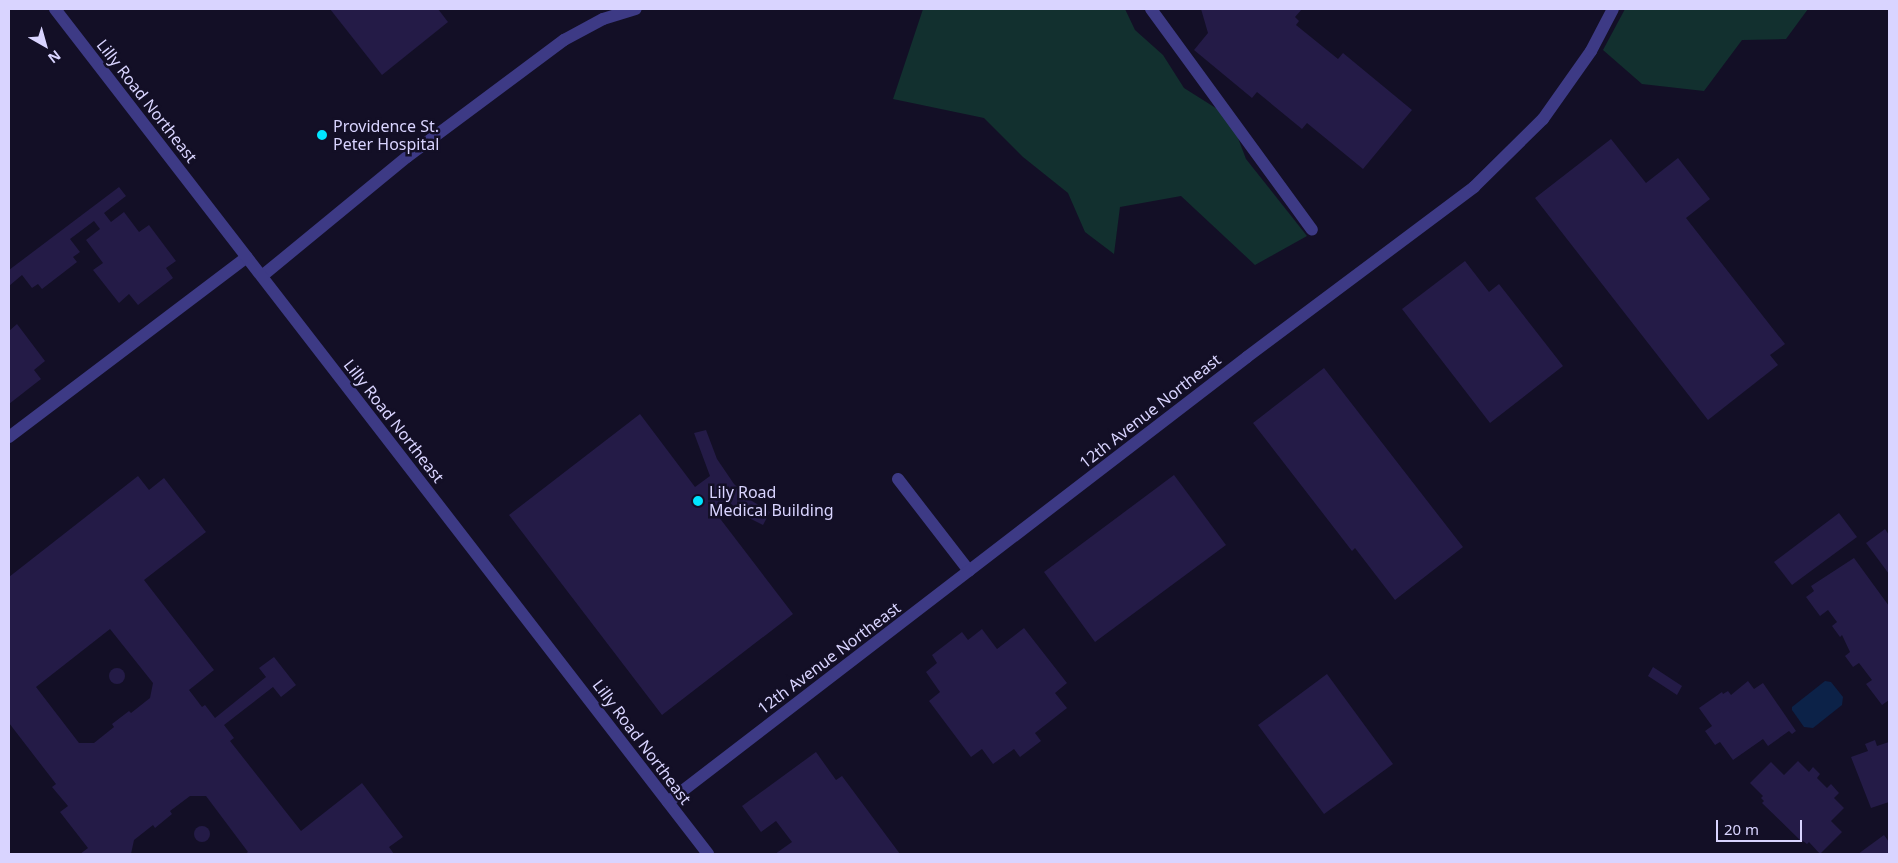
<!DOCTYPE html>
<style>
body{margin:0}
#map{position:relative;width:1898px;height:863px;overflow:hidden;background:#130f26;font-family:"Noto Sans",sans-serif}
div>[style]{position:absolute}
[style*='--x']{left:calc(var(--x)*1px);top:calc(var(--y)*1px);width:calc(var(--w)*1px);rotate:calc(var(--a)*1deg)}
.green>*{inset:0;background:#12302f}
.water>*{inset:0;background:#0c2248}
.building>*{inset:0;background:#241b47}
.round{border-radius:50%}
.service>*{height:12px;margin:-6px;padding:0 6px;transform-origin:6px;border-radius:6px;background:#3d3a85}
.minor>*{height:12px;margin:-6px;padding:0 6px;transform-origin:6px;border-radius:6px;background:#3d3a85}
.tertiary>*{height:12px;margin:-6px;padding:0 6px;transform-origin:6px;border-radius:6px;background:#3d3a85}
.dots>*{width:14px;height:14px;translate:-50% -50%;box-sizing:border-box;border:2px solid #130f26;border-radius:50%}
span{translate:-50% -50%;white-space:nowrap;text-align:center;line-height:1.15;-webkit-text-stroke:5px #130f26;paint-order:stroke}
.street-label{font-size:16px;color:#d9d4ff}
.poi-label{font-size:16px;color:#d9d4ff}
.left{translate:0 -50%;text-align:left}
.frame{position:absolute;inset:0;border:10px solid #d9d4ff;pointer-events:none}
.north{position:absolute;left:20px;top:20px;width:50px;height:50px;-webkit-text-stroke:4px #130f26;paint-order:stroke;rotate:142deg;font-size:14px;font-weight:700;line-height:20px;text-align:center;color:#d9d4ff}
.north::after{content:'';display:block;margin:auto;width:18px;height:22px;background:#d9d4ff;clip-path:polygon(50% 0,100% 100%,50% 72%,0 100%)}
.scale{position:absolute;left:1716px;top:820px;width:86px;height:22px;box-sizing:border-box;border:2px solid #d9d4ff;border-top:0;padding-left:6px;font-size:15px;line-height:18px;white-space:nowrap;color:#d9d4ff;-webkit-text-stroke:4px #130f26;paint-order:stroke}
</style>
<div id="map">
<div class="green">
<i style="clip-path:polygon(923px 9px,1125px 9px,1135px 30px,1163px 55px,1184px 88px,1230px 117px,1246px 159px,1307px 236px,1255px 265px,1181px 196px,1120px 207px,1114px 254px,1085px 232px,1068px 193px,1023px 157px,984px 118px,893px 99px)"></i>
<i style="clip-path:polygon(1625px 9px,1808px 9px,1786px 39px,1742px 40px,1704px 91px,1642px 84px,1603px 50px)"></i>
</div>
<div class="water">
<i style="clip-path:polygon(1825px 681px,1831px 682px,1843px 697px,1842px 705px,1813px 728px,1804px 727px,1792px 710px,1792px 707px)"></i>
</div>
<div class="building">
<i style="clip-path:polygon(330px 9px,438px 9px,448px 22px,382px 75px)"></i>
<i style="clip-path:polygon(1201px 9px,1302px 9px,1295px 17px,1299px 21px,1296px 25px,1338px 59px,1343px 53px,1412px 110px,1363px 169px,1307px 123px,1302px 129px,1257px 92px,1252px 98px,1194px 50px,1208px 33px)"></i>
<i style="clip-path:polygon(1611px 139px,1646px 183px,1678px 158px,1710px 199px,1686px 218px,1785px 344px,1770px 355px,1778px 365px,1708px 420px,1535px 198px)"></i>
<i style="clip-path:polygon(119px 187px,126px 196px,104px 213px,111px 222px,124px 212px,139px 232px,149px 225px,176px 261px,166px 268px,173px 278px,138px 305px,129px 294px,119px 303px,93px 270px,103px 263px,86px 240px,100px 229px,94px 221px,70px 239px,80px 252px,73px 257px,77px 262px,42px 289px,38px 284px,32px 288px,22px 275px,9px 286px,9px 270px)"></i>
<i style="clip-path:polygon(1465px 261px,1489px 292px,1499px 284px,1563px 366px,1490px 423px,1402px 309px)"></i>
<i style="clip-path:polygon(17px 324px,45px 361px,34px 370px,41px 379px,9px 404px,9px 331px)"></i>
<i style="clip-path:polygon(1324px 368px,1463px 547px,1395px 600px,1355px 548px,1352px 551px,1253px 423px)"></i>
<i style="clip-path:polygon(640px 414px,695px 487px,710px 476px,694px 433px,706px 430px,717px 459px,734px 484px,752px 501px,770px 512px,763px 525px,745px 516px,728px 501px,715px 512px,793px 614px,662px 715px,509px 515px)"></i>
<i style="clip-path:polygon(1174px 475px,1226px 545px,1095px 642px,1044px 572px)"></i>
<i style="clip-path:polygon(evenodd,138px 476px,149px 490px,164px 478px,206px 532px,144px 580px,214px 670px,189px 690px,202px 707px,205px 705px,215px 718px,266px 677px,259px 668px,274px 657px,296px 685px,281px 697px,273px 687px,224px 725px,234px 738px,230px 741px,301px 831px,362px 783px,403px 837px,389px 847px,394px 854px,245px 854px,248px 852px,206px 796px,190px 796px,170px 811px,172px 814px,155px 828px,153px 825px,134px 840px,131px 854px,80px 854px,88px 848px,60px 812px,68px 806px,52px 787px,56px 784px,9px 723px,9px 577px,138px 476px,110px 629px,153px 683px,150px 698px,131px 713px,129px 711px,112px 724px,114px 727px,94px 743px,79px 743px,36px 687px,110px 629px)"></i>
<i style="clip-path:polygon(1839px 513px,1857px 537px,1792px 585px,1774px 562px)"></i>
<i style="clip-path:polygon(1885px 529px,1889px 535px,1889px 574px,1866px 543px)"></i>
<i style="clip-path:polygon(1854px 558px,1889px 606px,1889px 700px,1882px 705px,1866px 684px,1872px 680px,1859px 663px,1853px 667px,1845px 656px,1850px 652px,1842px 635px,1840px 637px,1832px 626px,1837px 622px,1828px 610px,1820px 616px,1806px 597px,1814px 591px,1811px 586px)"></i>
<i style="clip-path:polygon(1024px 628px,1067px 683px,1055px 693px,1067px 708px,1035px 733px,1041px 741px,1020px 757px,1014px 749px,993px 764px,982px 749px,971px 757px,929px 701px,940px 692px,926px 672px,937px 663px,932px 655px,962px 632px,968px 640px,982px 629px,997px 649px)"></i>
<i style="clip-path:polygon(1653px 667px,1682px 686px,1677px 695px,1648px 676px)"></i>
<i class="round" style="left:109px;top:668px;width:16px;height:16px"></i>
<i style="clip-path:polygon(1327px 674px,1393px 764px,1324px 814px,1258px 725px)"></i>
<i style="clip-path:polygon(1748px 681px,1754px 689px,1763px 683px,1796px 731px,1792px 734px,1789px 731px,1768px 746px,1763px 739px,1733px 760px,1720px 742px,1715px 745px,1705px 731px,1712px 726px,1699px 708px,1722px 692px,1723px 694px,1728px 691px,1731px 695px)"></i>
<i style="clip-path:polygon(1875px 740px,1877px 746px,1889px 742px,1889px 802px,1871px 808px,1851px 757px,1868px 751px,1865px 744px)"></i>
<i style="clip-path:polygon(816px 752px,836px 780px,842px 776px,900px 854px,775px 854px,792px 842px,776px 821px,761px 832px,742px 806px)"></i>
<i style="clip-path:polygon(1798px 761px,1809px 772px,1813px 767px,1820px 774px,1817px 778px,1827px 788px,1831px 784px,1839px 793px,1834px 798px,1844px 808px,1831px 821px,1842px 832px,1820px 854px,1809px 842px,1807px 844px,1803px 841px,1802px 842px,1762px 803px,1764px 801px,1761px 798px,1763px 796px,1750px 783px,1771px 762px,1784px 775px)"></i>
<i class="round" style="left:194px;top:826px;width:16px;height:16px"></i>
<i style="clip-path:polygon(1884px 835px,1889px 842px,1889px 854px,1858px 854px)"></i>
</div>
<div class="service">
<i style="--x:1151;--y:9;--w:273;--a:53.9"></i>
<i style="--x:9;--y:437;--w:298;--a:-37.1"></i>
<i style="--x:898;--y:479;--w:116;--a:52.3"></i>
</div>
<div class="minor">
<i style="--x:262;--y:276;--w:188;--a:-39.4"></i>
<i style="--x:407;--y:157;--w:196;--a:-36.7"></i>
<i style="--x:564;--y:40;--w:44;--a:-28.3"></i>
<i style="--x:603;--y:19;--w:34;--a:-17"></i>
<i style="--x:668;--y:802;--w:730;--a:-37.54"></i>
<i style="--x:1247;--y:357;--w:284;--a:-36.8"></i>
<i style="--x:1474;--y:187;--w:97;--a:-44.6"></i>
<i style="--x:1543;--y:119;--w:83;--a:-54.8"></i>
<i style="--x:1591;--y:51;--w:47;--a:-62.4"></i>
</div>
<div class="tertiary">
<i style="--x:55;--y:9;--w:1068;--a:52.3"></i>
</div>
<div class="dots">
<i style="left:322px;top:135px;background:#00e5ff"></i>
<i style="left:698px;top:501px;background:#00e5ff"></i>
</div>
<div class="street-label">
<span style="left:147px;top:101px;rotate:52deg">Lilly Road Northeast</span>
<span style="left:1150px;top:411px;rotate:-38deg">12th Avenue Northeast</span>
<span style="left:394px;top:421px;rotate:52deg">Lilly Road Northeast</span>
<span style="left:829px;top:658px;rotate:-37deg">12th Avenue Northeast</span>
<span style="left:642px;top:742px;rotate:53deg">Lilly Road Northeast</span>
</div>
<div class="poi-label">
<span class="left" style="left:333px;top:135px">Providence St.<br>Peter Hospital</span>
<span class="left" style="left:709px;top:501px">Lily Road<br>Medical Building</span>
</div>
<div class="frame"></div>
<div class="north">N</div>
<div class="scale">20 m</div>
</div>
